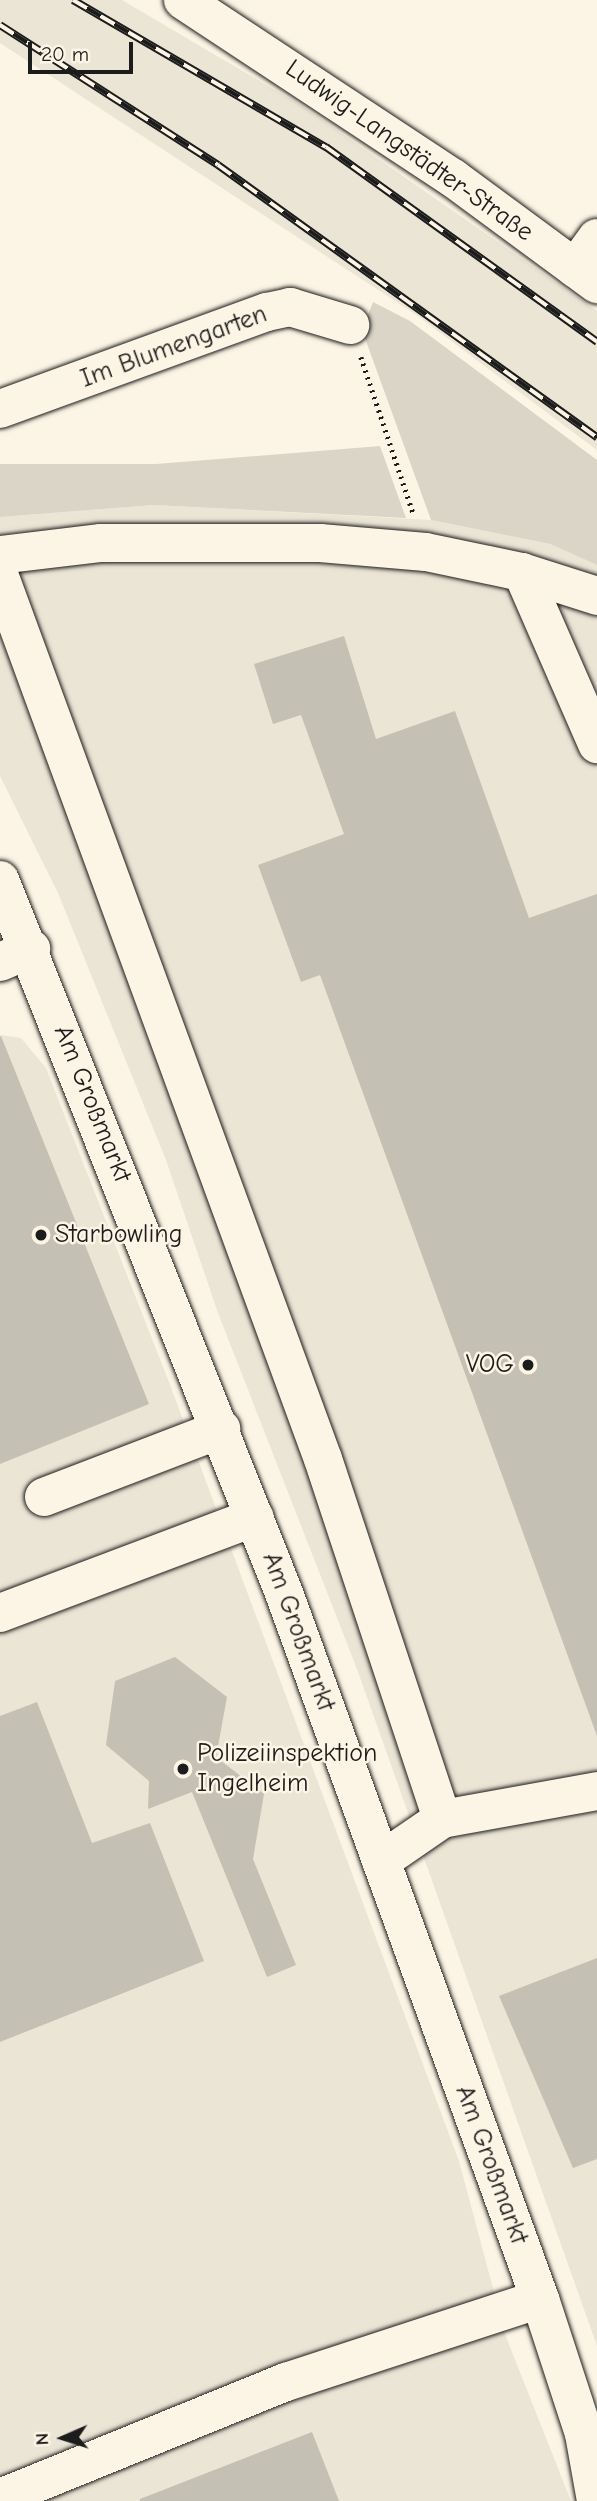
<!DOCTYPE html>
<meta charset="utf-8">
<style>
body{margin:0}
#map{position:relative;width:597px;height:2501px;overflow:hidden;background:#fcf5e5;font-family:"Comic Neue",sans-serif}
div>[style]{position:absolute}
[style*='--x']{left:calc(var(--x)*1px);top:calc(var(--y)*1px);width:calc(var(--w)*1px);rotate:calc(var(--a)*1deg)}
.built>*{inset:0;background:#ebe5d6}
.green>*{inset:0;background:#dbd5c8}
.building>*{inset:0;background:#c4c0b3}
.path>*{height:4.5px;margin-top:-2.25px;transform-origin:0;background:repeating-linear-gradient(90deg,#1c1c1c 0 2px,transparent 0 7px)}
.roads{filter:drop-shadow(0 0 2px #1c1c1c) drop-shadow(0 0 2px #1c1c1c)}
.minor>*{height:38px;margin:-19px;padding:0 19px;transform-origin:19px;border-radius:19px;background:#fcf5e5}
.major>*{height:38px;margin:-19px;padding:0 19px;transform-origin:19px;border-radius:19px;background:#fcf5e5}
.rail>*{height:8px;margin-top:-4px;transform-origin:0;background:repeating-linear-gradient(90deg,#fcf5e5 0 16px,#1c1c1c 0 32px);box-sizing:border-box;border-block:2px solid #1c1c1c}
.dots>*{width:19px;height:19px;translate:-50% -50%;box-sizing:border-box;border:4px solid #fcf5e5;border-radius:50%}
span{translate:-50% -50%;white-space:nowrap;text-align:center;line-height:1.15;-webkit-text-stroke:5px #fcf5e5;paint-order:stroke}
.street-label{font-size:26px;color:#1c1c1c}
.poi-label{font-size:26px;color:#1c1c1c}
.left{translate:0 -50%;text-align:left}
.right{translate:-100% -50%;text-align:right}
.north{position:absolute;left:28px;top:2403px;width:70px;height:70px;-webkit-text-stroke:5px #fcf5e5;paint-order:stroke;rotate:267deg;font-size:19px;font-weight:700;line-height:28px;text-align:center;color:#1c1c1c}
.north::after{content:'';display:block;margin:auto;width:24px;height:32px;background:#1c1c1c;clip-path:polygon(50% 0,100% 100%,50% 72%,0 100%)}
.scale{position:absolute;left:28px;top:42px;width:105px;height:32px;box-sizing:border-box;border:4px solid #1c1c1c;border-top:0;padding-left:9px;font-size:21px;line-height:24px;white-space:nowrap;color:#1c1c1c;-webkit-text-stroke:5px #fcf5e5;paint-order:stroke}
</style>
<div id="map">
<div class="built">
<i style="clip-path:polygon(0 0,122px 0,302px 106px,597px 311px,597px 450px,415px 314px,0 43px)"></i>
<i style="clip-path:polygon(154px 505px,431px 520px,550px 544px,597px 565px,597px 2346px,357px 1669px,218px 1313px,166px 1160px,58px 893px,0 776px,0 517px)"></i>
<i style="clip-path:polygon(0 1035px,21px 1038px,46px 1068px,169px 1382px,459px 2161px,506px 2337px,571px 2501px,0 2501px)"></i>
</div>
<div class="green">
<i style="clip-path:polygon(373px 302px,410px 321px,597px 460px,597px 565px,550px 544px,431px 520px,362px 330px)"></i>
<i style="clip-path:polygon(380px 446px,406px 518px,154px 505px,0 517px,0 464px,156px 464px)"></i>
</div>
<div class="building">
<i style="clip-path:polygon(344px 636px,376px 739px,455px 711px,529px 918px,597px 894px,597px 1736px,320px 975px,301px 982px,258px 865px,344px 834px,301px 715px,273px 724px,254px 664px)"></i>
<i style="clip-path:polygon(1px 1036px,149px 1404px,0 1464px,0 1037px)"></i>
<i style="clip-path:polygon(175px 1657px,227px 1697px,216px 1757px,264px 1794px,253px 1859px,296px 1965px,267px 1977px,192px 1792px,148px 1809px,149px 1781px,106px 1745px,115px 1681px)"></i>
<i style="clip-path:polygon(37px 1702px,92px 1843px,150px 1823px,204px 1961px,0 2042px,0 1716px)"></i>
<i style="clip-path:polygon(597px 1958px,597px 2159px,573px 2168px,499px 1996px)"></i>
<i style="clip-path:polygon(312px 2432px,339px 2501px,140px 2501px,140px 2499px)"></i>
</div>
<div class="path">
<i style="--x:361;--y:357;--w:167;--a:71.5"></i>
</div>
<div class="roads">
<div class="minor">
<i style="--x:575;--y:268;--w:37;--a:-54"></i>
<i style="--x:0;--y:409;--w:284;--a:-20"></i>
<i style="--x:267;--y:312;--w:24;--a:-12"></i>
<i style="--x:290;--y:307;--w:63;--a:16.7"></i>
<i style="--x:0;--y:555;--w:102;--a:-6.8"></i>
<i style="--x:101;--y:543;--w:219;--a:0"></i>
<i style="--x:320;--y:543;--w:106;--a:4.9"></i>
<i style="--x:426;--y:552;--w:98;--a:11.8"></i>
<i style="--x:522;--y:572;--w:79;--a:17.7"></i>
<i style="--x:522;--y:572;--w:188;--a:66.4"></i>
<i style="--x:0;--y:577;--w:939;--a:69.89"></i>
<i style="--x:323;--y:1459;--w:379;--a:71.7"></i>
<i style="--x:0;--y:962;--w:34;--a:-23"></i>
<i style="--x:44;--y:1497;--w:190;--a:-21"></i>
<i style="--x:0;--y:1613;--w:272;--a:-20.6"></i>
<i style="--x:381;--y:1861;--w:74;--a:-34.5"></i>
<i style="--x:442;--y:1819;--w:158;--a:-10.2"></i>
<i style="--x:0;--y:2498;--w:309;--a:-22.1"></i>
<i style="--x:286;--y:2382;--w:267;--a:-18.1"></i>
</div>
<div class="major">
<i style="--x:183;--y:0;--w:323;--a:33.4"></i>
<i style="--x:453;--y:178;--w:179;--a:36.4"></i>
<i style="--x:0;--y:880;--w:767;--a:68.28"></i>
<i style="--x:284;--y:1593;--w:751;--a:70.07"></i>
<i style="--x:540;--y:2299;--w:142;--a:71.9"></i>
<i style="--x:584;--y:2434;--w:68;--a:79.8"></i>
</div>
</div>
<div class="rail">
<i style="--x:73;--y:0;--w:293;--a:30.2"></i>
<i style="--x:326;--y:147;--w:334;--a:35.7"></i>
<i style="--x:0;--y:25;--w:259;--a:32.7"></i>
<i style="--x:218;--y:165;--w:467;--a:35.7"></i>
</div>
<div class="dots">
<i style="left:41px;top:1235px;background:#1c1c1c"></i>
<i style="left:528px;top:1365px;background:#1c1c1c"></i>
<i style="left:183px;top:1769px;background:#1c1c1c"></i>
</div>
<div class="street-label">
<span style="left:409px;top:151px;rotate:35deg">Ludwig-Langstädter-Straße</span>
<span style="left:174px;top:347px;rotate:-20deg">Im Blumengarten</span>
<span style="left:92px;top:1104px;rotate:68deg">Am Großmarkt</span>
<span style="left:298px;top:1632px;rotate:70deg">Am Großmarkt</span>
<span style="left:491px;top:2165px;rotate:70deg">Am Großmarkt</span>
</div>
<div class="poi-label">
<span class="left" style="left:55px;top:1235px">Starbowling</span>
<span class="right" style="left:514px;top:1365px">VOG</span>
<span class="left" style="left:197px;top:1769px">Polizeiinspektion<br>Ingelheim</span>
</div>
<div class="north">N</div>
<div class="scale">20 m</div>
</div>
